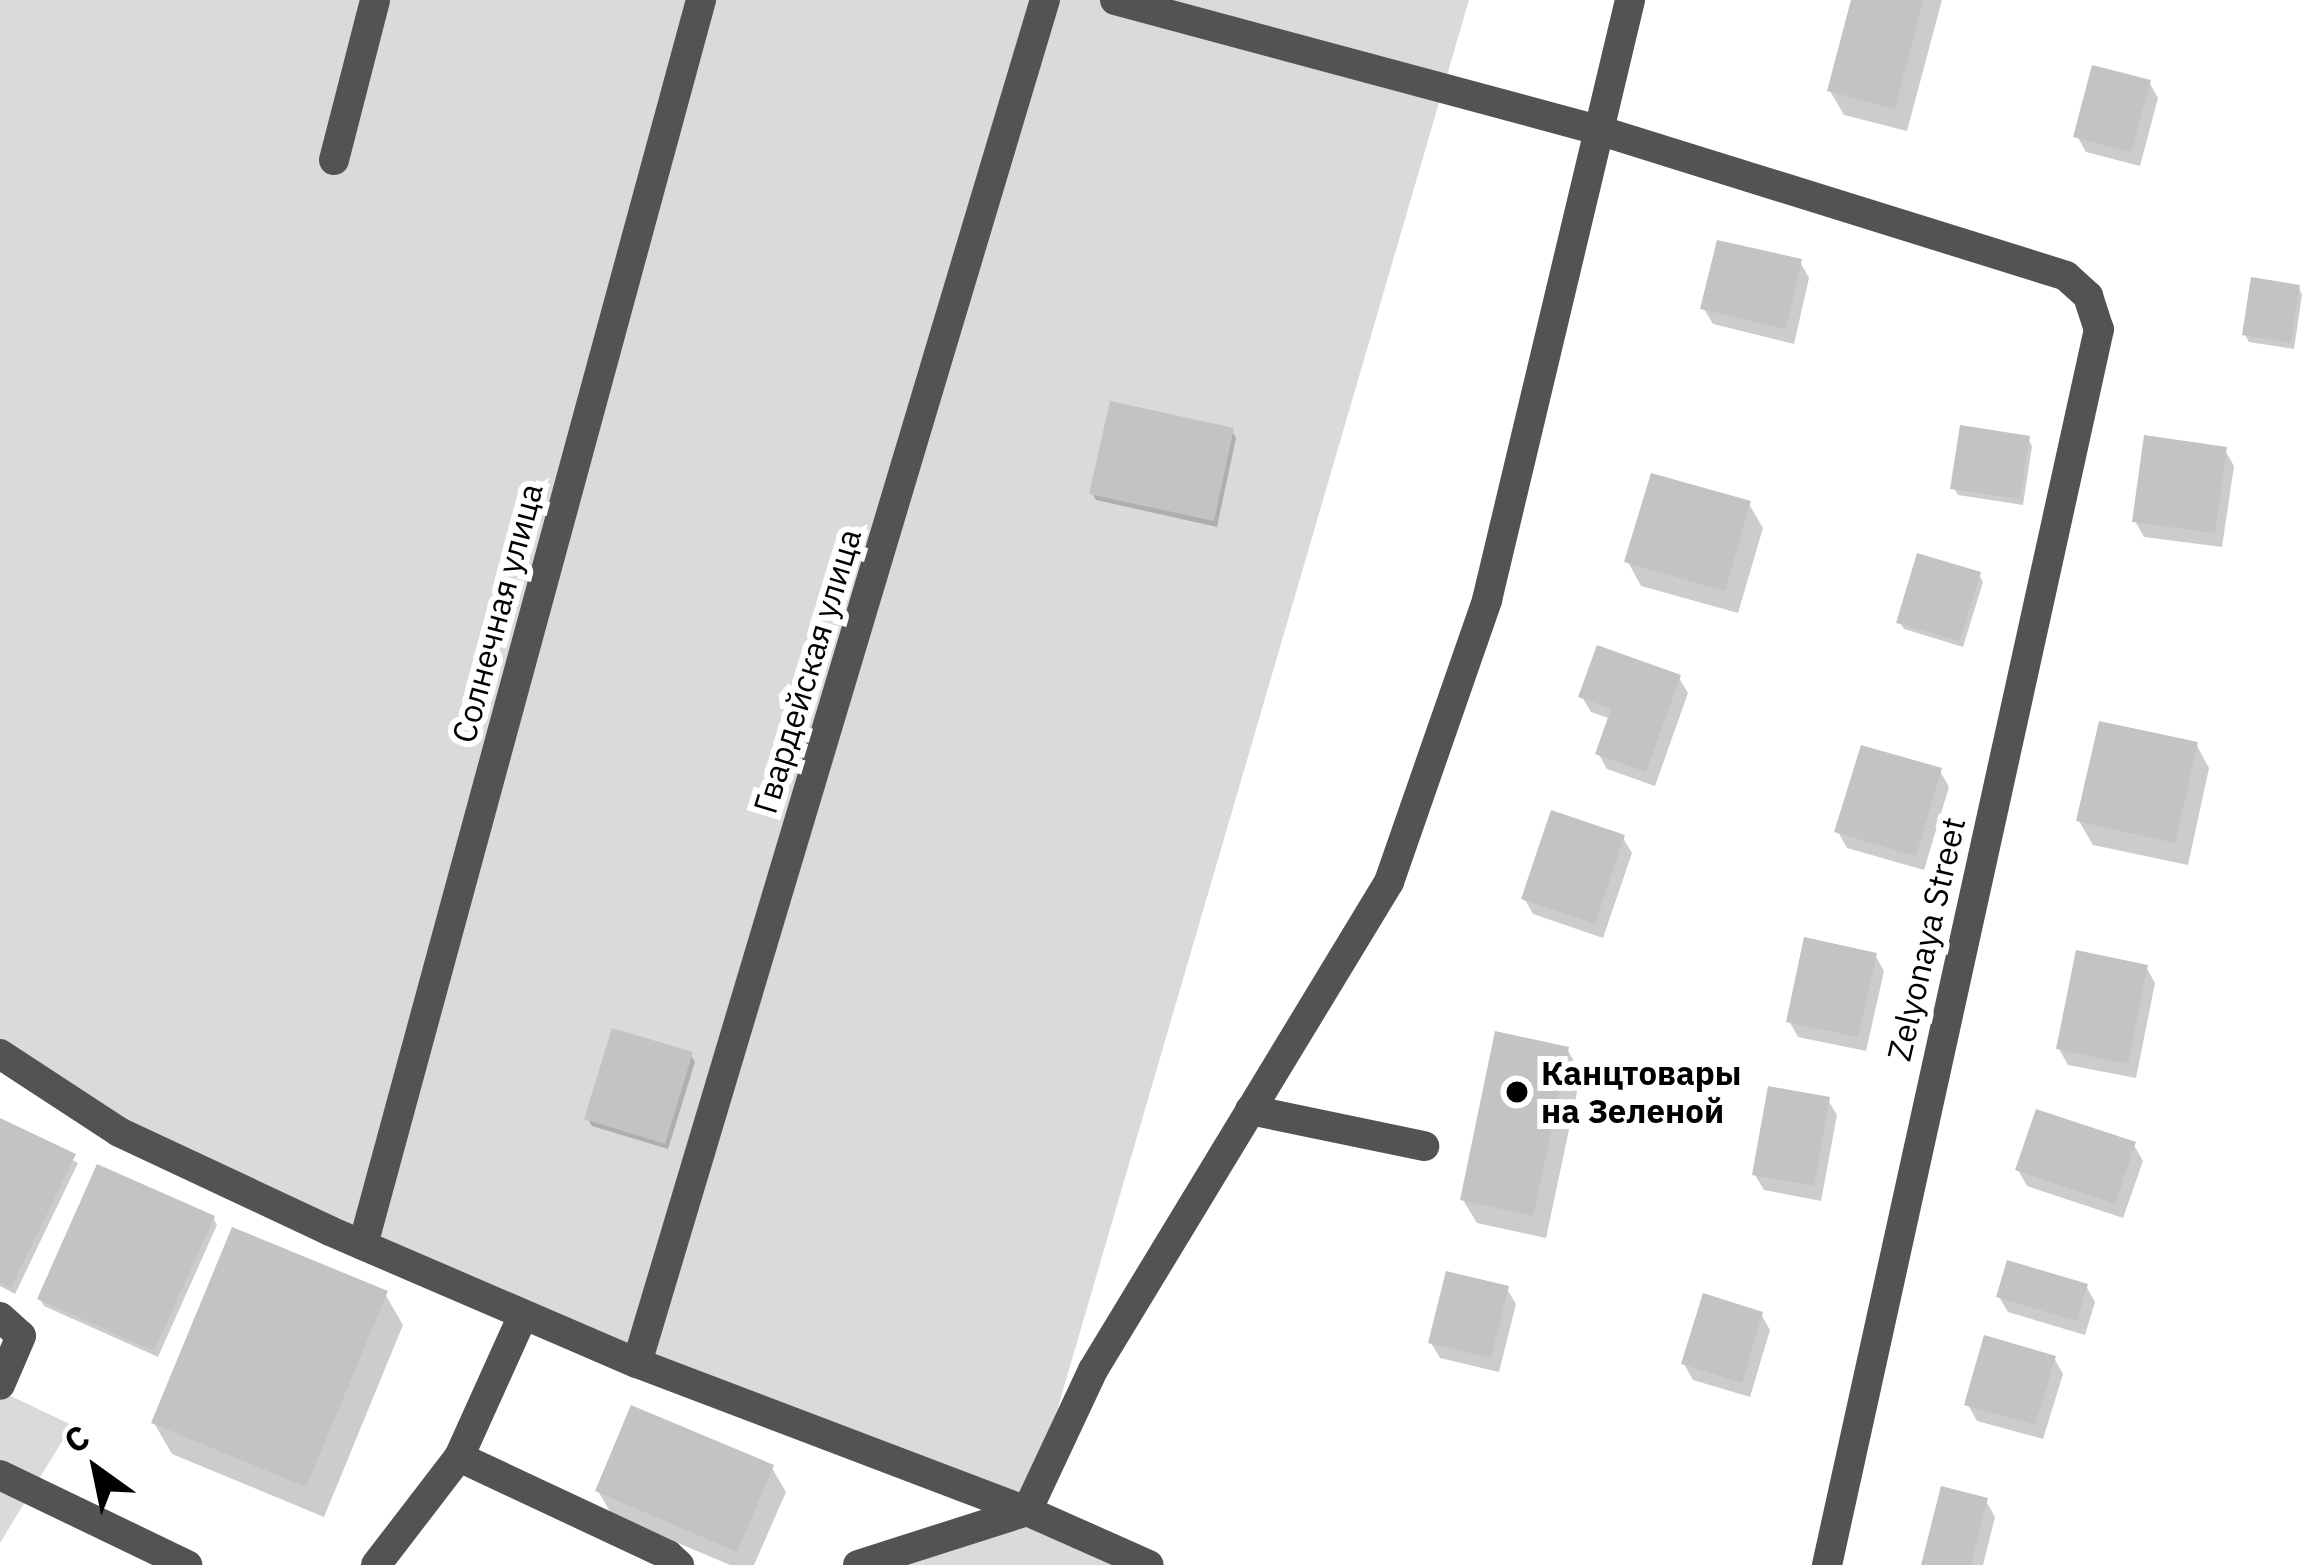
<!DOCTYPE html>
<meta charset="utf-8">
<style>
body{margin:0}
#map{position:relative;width:2316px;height:1565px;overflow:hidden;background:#fff;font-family:"IBM Plex Sans",sans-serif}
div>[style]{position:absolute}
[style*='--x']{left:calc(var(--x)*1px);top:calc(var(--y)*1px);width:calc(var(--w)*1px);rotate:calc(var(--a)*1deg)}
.green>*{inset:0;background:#dadada}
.shadow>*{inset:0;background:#0003}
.building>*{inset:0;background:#c3c3c3}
.minor>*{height:30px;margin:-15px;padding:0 15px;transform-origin:15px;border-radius:15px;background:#535353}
.dots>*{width:33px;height:33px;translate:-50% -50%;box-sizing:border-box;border:6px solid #fff;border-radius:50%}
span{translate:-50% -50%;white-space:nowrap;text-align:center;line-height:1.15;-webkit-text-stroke:12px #fff;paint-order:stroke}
.street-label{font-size:33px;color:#000}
.poi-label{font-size:33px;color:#000;font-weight:700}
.left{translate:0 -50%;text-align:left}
.north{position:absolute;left:36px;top:1409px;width:120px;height:120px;-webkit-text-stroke:9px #fff;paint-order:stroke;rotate:327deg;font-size:33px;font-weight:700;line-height:48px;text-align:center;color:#000}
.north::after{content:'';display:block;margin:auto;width:42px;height:54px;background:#000;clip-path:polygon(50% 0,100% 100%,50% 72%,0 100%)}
</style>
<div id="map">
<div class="green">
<i style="clip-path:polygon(0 0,1469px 0,1028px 1510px,1149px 1565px,858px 1565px,1025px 1512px,330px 1231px,0 1054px)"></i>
<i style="clip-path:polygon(0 1391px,72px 1425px,0 1543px)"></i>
</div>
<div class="shadow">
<i style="clip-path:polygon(1854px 0,1942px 0,1907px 131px,1844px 115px,1830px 91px)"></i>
<i style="clip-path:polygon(2149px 82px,2158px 98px,2140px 166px,2086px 152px,2077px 136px)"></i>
<i style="clip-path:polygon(1800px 262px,1809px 278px,1794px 344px,1713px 324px,1704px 309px)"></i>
<i style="clip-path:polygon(2299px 288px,2302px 295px,2294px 349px,2249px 342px,2245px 335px)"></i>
<i style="clip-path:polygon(1232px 431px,1236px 438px,1217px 527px,1096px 500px,1092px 493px)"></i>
<i style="clip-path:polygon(2028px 439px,2032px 446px,2023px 505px,1958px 495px,1954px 488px)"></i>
<i style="clip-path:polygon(2225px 450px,2234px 466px,2222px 547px,2144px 537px,2135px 521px)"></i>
<i style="clip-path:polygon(1749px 504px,1763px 528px,1738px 613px,1641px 586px,1628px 562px)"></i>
<i style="clip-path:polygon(1979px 575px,1983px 582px,1963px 647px,1904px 629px,1900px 622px)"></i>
<i style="clip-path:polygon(1679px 678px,1688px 693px,1655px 786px,1607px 769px,1598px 753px,1611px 719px,1591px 712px,1582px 697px)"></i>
<i style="clip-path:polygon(2196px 744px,2209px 768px,2188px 865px,2093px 845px,2079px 821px)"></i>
<i style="clip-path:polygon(1940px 771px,1949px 787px,1924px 870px,1847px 848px,1838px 832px)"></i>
<i style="clip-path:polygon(1623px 838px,1632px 853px,1603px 938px,1533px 914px,1524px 898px)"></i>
<i style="clip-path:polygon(1875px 955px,1884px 971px,1866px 1051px,1798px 1037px,1789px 1021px)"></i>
<i style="clip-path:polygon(2146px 967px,2155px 983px,2136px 1078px,2068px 1065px,2059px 1049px)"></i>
<i style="clip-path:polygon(1567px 1049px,1581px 1073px,1546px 1238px,1477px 1223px,1463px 1200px)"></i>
<i style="clip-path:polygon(691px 1055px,695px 1062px,668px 1149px,592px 1126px,588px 1119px)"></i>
<i style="clip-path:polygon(1828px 1100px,1837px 1115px,1821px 1201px,1764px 1190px,1755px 1175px)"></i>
<i style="clip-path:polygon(0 1121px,78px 1163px,15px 1294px,0 1286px)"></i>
<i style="clip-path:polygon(2134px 1145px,2143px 1161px,2123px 1218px,2027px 1186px,2018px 1170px)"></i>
<i style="clip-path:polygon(213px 1218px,217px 1225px,158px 1357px,44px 1306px,40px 1299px)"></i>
<i style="clip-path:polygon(2086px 1286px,2095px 1302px,2085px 1335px,2008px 1312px,1999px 1297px)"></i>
<i style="clip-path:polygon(1507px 1289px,1516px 1304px,1499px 1372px,1440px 1358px,1431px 1343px)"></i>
<i style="clip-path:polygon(385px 1294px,403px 1325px,324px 1517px,172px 1454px,154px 1423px)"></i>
<i style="clip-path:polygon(1761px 1314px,1770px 1330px,1750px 1397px,1693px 1380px,1684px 1364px)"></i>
<i style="clip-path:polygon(2054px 1358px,2063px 1374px,2043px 1439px,1977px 1421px,1968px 1405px)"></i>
<i style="clip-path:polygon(772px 1468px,786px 1492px,754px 1565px,730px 1565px,612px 1515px,598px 1491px)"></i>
<i style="clip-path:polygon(1986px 1501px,1995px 1517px,1983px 1565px,1924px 1565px)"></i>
</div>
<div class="building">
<i style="clip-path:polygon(1851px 0,1923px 0,1895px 109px,1827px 91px)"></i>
<i style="clip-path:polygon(2092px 65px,2151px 80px,2131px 152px,2073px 137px)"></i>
<i style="clip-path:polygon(1717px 240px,1802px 259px,1786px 329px,1700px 309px)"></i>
<i style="clip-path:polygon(2251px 277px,2300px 285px,2291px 343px,2242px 335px)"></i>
<i style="clip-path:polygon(1110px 401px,1234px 428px,1214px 521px,1089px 494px)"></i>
<i style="clip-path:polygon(1960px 425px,2030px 436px,2020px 499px,1950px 489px)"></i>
<i style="clip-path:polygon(2144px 435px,2227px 447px,2215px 533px,2132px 522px)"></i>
<i style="clip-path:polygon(1651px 473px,1751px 501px,1725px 591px,1624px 562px)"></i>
<i style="clip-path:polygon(1917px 553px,1981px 572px,1960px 641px,1896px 623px)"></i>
<i style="clip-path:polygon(1597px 645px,1681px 675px,1646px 772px,1595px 754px,1611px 709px,1578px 697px)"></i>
<i style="clip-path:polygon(2099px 721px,2198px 742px,2175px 843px,2076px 821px)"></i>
<i style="clip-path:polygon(1861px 745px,1942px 768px,1916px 856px,1834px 832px)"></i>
<i style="clip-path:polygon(1551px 810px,1625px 835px,1595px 924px,1521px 899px)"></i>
<i style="clip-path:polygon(1804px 937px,1877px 953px,1858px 1037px,1786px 1022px)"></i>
<i style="clip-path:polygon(2076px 950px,2148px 965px,2128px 1064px,2056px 1049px)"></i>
<i style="clip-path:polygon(612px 1028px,693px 1052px,665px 1144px,584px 1119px)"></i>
<i style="clip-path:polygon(1495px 1031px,1569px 1047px,1533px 1216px,1460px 1200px)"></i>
<i style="clip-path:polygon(1768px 1086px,1830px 1097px,1814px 1186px,1752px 1175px)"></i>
<i style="clip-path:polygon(2036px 1109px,2136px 1142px,2115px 1204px,2015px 1170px)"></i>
<i style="clip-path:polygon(0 1118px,76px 1154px,11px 1288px,0 1283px)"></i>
<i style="clip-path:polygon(97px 1164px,215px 1216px,154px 1351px,37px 1299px)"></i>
<i style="clip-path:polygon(232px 1227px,388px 1291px,306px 1487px,151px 1423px)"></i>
<i style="clip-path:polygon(2007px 1260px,2088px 1284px,2077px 1321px,1996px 1297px)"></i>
<i style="clip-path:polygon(1446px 1271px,1509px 1286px,1491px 1358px,1428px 1343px)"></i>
<i style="clip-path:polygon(1703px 1293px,1763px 1312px,1742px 1383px,1681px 1364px)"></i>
<i style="clip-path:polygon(1984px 1335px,2056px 1356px,2035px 1425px,1964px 1405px)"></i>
<i style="clip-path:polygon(631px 1405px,774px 1465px,737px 1552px,595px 1491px)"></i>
<i style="clip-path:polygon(1941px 1486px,1988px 1498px,1971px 1565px,1921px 1565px)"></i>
</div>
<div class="minor">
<i style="--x:1115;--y:0;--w:500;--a:15.06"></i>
<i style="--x:1598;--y:130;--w:490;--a:17.3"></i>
<i style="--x:2066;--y:276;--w:30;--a:42"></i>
<i style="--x:2088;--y:296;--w:35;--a:72"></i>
<i style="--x:2099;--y:329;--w:1266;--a:102.41"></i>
<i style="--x:334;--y:160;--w:165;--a:-75.6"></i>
<i style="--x:0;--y:1054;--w:142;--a:33.2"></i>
<i style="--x:119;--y:1132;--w:233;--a:25.1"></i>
<i style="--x:330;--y:1231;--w:334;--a:23.3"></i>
<i style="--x:637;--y:1363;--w:417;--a:20.8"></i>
<i style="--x:1027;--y:1511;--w:133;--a:23.9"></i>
<i style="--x:1250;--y:1110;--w:178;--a:11.7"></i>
<i style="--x:363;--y:1245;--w:1290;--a:-74.81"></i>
<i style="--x:0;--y:1317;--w:28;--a:42"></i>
<i style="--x:21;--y:1336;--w:53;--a:113.2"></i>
<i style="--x:637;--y:1363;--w:1423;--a:-73.34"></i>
<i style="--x:459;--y:1457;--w:231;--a:25.1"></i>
<i style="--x:668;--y:1555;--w:15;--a:42"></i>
<i style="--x:0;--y:1475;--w:208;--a:25.7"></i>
<i style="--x:376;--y:1565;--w:136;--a:-52.5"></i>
<i style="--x:459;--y:1457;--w:146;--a:-65.7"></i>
<i style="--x:858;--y:1565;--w:177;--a:-17.7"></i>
<i style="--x:1027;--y:1511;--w:156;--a:-64.9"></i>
<i style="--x:1093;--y:1370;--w:571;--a:-58.76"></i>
<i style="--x:1389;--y:882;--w:299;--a:-70.8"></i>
<i style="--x:1487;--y:600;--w:617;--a:-76.59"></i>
</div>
<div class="dots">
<i style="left:1517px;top:1092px;background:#000"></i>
</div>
<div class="street-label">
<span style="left:497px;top:613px;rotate:-75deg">Солнечная улица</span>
<span style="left:807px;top:671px;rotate:-73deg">Гвардейская улица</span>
<span style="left:1926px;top:939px;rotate:-77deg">Zelyonaya Street</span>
</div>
<div class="poi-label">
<span class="left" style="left:1541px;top:1092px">Канцтовары<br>на Зеленой</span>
</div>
<div class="north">С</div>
</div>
